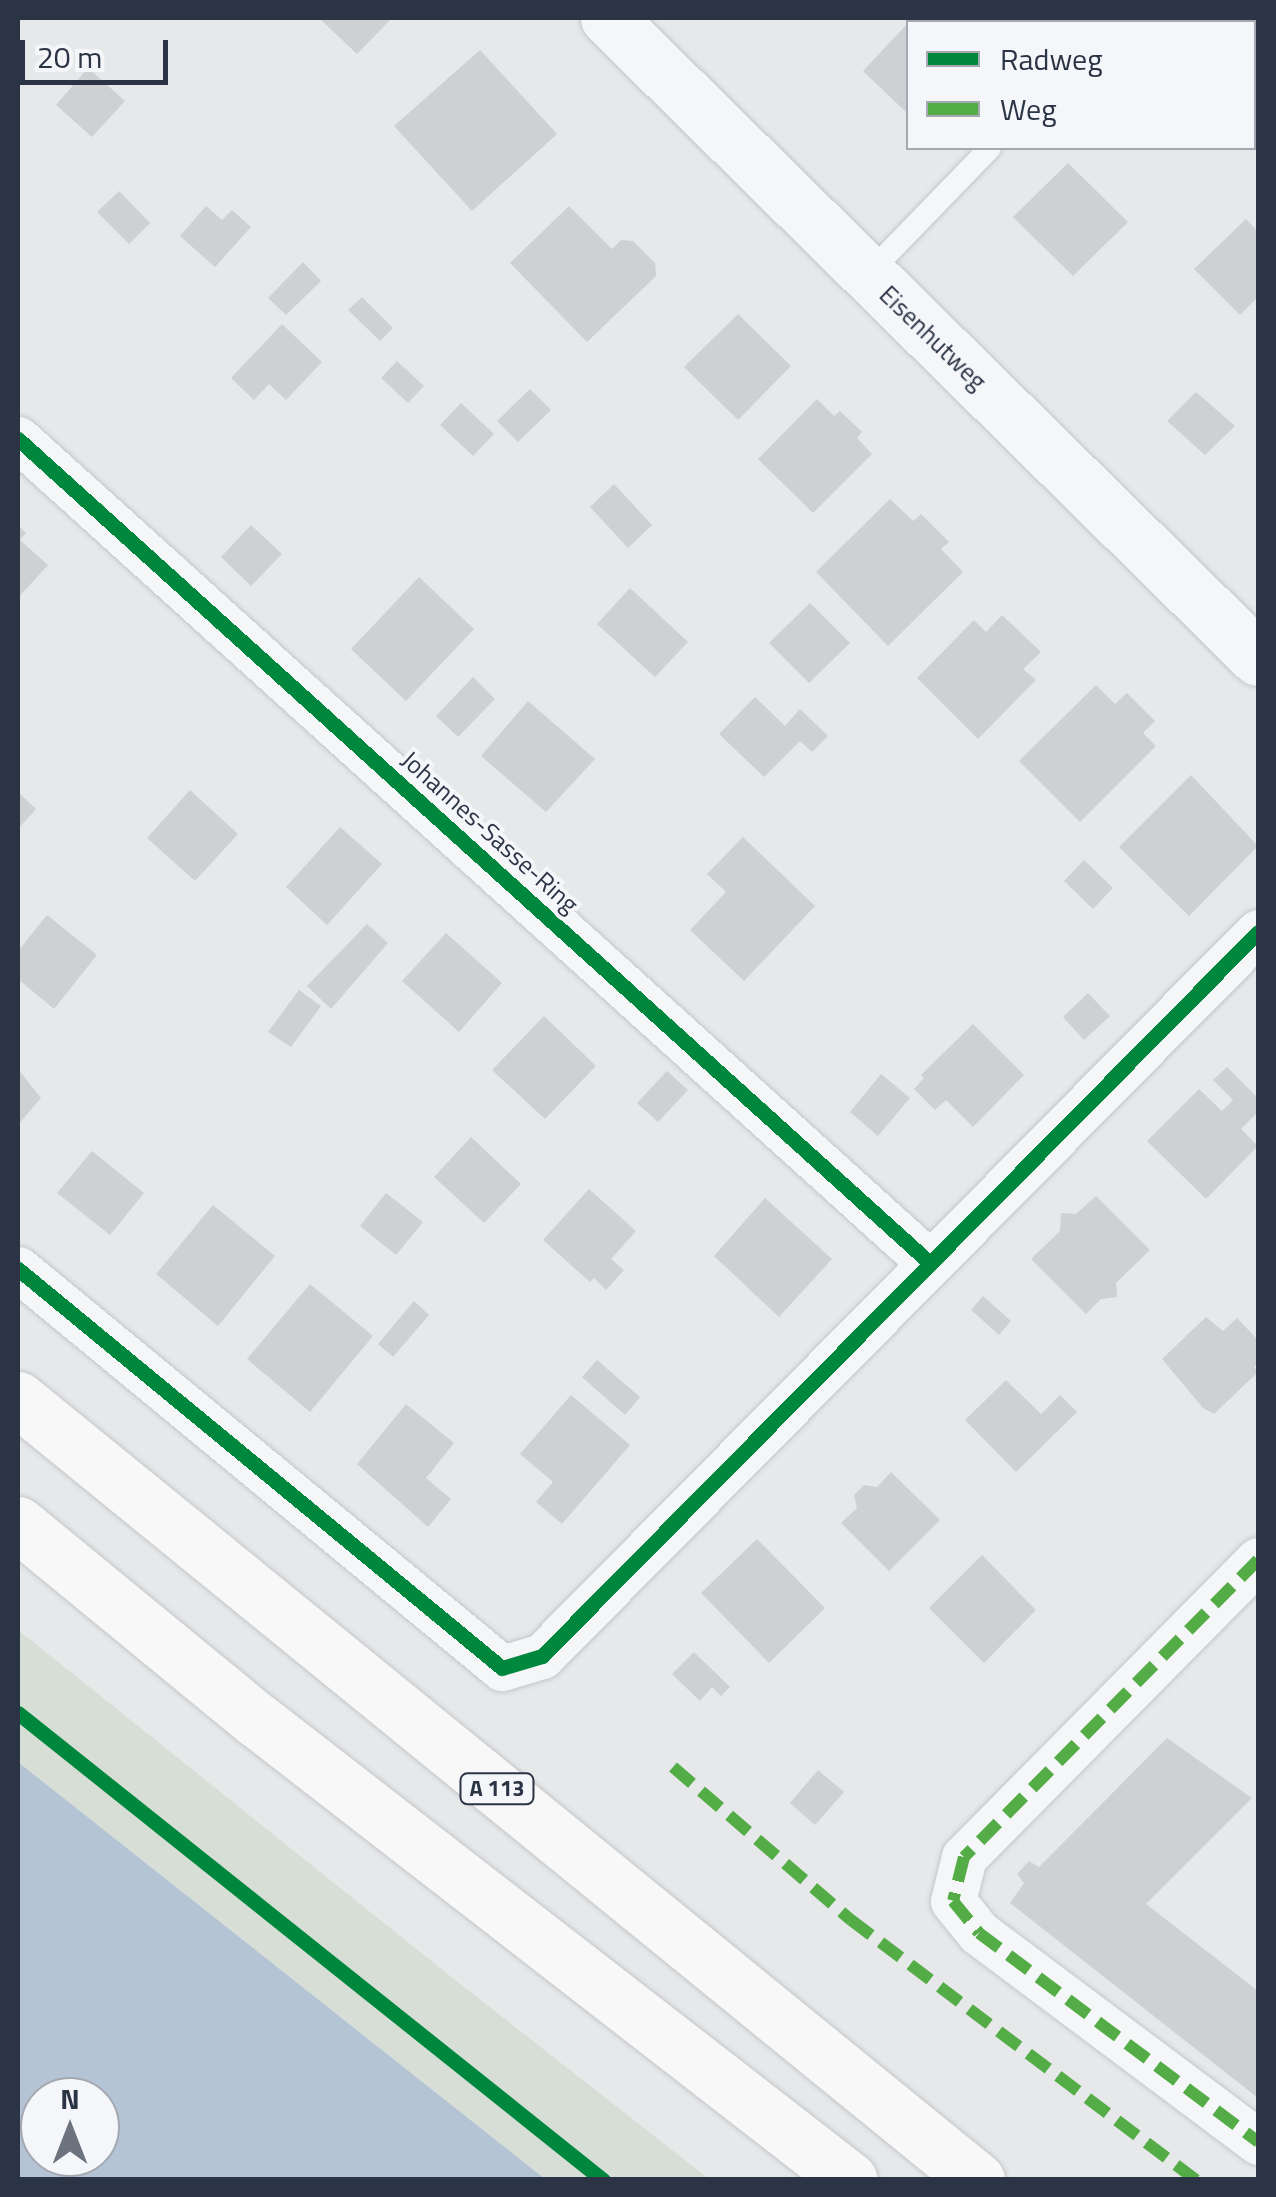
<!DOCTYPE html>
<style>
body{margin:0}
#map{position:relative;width:1276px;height:2197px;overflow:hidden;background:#e6e8ea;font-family:"Titillium Web",sans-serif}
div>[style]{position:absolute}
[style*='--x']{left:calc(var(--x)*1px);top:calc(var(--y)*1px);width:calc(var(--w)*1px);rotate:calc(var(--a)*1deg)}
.green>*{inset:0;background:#d6ded6}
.water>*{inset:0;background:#b4c4d5}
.building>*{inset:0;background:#ced0d3}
.roads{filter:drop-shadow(0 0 2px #c4c6c8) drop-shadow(0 0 2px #c4c6c8)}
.service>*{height:22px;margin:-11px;padding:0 11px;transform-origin:11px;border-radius:11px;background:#f5f6f7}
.minor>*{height:45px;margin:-22.5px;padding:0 22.5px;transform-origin:22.5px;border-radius:22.5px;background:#f5f6f7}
.tertiary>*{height:55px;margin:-27.5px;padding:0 27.5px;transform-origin:27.5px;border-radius:27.5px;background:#f5f6f7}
.motorway>*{height:55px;margin:-27.5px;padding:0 27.5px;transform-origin:27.5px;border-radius:27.5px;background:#f8f8f8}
.quiet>*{height:12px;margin-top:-6px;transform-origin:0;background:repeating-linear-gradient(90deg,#54ac47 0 25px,transparent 0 37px)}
.cycleway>*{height:15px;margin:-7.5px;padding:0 7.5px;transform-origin:7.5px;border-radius:7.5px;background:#00873e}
span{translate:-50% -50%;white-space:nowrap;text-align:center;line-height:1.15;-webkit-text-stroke:8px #f4f6f9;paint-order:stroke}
.shield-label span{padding:2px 8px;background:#f4f6f9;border:2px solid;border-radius:8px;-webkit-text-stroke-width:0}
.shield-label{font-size:22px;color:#2b3445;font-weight:700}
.street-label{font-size:25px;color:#2b3445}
.frame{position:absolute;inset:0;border:20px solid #2b3445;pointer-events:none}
.legend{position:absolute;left:906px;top:20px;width:350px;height:130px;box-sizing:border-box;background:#f4f6f9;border:2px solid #a4a8b1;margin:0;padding:12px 18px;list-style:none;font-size:30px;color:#2b3445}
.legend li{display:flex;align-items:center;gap:20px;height:50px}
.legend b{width:50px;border:2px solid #a4a8b1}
.north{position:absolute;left:20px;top:2077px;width:100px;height:100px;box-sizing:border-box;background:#f4f6f9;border:2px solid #a4a8b1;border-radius:50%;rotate:0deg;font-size:28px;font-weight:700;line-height:40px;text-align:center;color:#2b3445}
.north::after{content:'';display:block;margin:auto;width:35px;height:45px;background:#6c737f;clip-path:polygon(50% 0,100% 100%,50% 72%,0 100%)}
.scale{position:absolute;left:20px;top:40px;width:148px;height:45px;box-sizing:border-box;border:5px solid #2b3445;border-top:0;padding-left:12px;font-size:30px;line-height:35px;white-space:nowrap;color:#2b3445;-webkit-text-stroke:8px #f4f6f9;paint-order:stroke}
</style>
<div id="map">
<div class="green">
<i style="clip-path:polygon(18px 1630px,464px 1987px,709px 2179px,545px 2179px,18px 1762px)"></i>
</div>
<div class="water">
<i style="clip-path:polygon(evenodd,18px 1762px,545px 2179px,18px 2179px,18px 1762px,40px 2097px,100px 2097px,100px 2157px,40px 2157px,40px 2097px)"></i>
</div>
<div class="building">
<i style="clip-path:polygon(319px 18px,392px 18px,357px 54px)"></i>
<i style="clip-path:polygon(908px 23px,908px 114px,863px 71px)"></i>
<i style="clip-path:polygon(480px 50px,557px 134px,472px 211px,394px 126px)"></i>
<i style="clip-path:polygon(88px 68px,125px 101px,92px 137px,56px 105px)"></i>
<i style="clip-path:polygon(1068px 163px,1128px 222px,1073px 276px,1013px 217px)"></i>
<i style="clip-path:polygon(119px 191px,150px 223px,129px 244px,97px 212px)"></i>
<i style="clip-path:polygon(206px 206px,222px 220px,232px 210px,251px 227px,215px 267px,180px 236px)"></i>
<i style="clip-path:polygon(569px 206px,612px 249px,621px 240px,633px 241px,655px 263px,656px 276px,587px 342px,510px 263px)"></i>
<i style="clip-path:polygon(1246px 219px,1258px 232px,1258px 297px,1240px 315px,1194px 269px)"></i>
<i style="clip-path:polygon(303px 262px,321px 281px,286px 315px,268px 298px)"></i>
<i style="clip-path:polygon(362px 297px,393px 328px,380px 341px,348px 310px)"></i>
<i style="clip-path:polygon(738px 314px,791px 366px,738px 420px,684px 367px)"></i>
<i style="clip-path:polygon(282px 324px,322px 362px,286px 400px,269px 384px,254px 400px,231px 378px)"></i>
<i style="clip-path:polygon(397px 361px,424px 386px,408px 403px,381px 378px)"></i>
<i style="clip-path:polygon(530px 389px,551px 410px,518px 442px,497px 421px)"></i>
<i style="clip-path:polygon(1196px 392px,1235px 426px,1205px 455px,1167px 421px)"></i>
<i style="clip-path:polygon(817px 399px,834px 416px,840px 411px,862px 432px,857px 438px,872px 454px,813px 513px,758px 459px)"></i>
<i style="clip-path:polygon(461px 403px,494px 434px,473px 456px,440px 425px)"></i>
<i style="clip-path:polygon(614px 484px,652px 525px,628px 548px,590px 507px)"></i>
<i style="clip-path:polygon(890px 499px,913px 521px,921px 514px,949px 542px,941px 549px,963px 572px,888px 646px,816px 572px)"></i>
<i style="clip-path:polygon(18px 525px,26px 533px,20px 540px,48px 565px,18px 598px)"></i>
<i style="clip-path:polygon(251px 525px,282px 554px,251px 586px,221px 557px)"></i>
<i style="clip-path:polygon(419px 577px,474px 629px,406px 701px,351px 649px)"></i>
<i style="clip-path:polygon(630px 588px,688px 642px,655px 677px,597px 624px)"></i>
<i style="clip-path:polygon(810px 603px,850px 643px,809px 683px,769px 643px)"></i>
<i style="clip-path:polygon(1002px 615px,1041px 652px,1023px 669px,1036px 680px,978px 739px,917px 678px,974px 620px,986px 632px)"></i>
<i style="clip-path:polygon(473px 677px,495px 699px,458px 737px,436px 716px)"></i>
<i style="clip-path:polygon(1096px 685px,1115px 704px,1127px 693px,1155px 721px,1143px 733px,1156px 746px,1080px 822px,1019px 761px)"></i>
<i style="clip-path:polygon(755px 697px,785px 726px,800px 709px,828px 736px,812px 752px,800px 741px,764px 777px,719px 734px)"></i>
<i style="clip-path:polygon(528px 701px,595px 759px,546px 812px,481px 756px)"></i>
<i style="clip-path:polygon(1191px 775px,1258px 846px,1189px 916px,1119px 847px)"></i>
<i style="clip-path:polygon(190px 790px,238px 834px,195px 881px,147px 838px)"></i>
<i style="clip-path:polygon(18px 792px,36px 809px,18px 829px)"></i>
<i style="clip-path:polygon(340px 827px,382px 864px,327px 925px,286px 887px)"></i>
<i style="clip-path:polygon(743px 837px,815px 906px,744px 981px,690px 930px,726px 892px,707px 874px)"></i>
<i style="clip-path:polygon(1084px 860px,1113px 888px,1093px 909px,1064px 881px)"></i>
<i style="clip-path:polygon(47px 915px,97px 955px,54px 1009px,18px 979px,18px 951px)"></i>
<i style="clip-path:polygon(367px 924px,388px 943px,331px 1009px,307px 986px)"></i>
<i style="clip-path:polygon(446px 933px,502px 983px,459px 1032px,402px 981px)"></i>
<i style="clip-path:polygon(299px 990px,321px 1006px,291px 1047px,268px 1032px)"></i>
<i style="clip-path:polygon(1088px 993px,1110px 1016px,1084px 1040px,1063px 1017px)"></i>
<i style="clip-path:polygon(544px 1016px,596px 1066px,545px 1119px,492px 1070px)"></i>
<i style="clip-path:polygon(973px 1024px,1024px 1075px,973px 1127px,946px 1100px,935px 1110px,914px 1089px,924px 1078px,921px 1075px)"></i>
<i style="clip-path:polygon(1227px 1067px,1258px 1098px,1258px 1112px,1241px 1129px,1258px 1146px,1206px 1199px,1147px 1141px,1199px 1089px,1222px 1111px,1233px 1100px,1213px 1080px)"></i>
<i style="clip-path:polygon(18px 1069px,41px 1098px,18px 1125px)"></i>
<i style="clip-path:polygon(667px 1071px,688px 1090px,658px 1122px,637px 1103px)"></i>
<i style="clip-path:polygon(881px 1074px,910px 1098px,878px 1136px,850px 1112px)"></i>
<i style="clip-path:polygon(471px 1137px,521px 1184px,484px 1223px,434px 1177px)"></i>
<i style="clip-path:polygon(92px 1151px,144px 1193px,110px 1235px,57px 1193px)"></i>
<i style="clip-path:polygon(589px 1189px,636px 1231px,611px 1259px,624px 1270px,606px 1290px,594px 1278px,590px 1282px,543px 1240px)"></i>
<i style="clip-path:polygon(386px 1193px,423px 1222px,396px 1255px,360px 1226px)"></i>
<i style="clip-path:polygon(1096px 1196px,1150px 1250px,1116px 1283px,1117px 1297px,1101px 1299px,1086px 1314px,1031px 1259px,1060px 1231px,1061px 1213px,1076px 1214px)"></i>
<i style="clip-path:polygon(765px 1198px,832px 1259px,779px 1317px,714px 1256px)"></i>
<i style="clip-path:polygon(213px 1205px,275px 1256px,218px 1326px,156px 1274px)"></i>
<i style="clip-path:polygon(310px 1284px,373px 1336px,310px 1412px,247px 1359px)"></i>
<i style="clip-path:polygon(983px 1296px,1011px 1321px,999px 1335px,971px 1310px)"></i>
<i style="clip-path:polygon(414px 1301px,429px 1315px,393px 1357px,378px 1344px)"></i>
<i style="clip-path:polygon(1206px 1317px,1223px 1331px,1237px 1318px,1258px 1340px,1258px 1364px,1254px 1367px,1258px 1372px,1214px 1414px,1203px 1408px,1162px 1359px)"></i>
<i style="clip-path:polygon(597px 1360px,640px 1397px,625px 1415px,582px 1377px)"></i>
<i style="clip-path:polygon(1006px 1380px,1041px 1414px,1060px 1395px,1077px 1412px,1016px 1472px,965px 1420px)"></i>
<i style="clip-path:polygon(571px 1395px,630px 1445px,562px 1524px,536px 1502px,553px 1482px,520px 1454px)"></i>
<i style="clip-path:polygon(406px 1404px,454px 1443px,426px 1478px,451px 1499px,428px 1527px,357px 1464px)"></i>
<i style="clip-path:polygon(891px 1472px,940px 1520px,889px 1571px,841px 1523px,857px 1508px,854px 1495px,864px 1485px,877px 1487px)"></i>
<i style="clip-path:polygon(757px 1539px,825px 1608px,769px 1663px,701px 1593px)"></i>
<i style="clip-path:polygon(982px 1555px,1036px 1610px,984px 1663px,929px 1608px)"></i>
<i style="clip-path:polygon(694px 1652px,730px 1687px,721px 1696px,712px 1687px,700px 1701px,672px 1674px)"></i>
<i style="clip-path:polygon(1167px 1738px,1252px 1798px,1146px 1904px,1258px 1991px,1258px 2098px,1010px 1903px,1024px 1883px,1017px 1874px,1029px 1861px,1039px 1867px)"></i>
<i style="clip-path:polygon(818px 1770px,844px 1792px,815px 1825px,790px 1803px)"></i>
</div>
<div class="roads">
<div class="service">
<i style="--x:1109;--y:22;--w:6;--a:-39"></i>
<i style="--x:868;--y:274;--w:175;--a:-45.9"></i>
</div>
<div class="minor">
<i style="--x:18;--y:439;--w:1229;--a:42.1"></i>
<i style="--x:18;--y:1269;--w:627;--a:39.5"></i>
<i style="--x:502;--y:1668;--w:42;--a:-16.7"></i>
<i style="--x:542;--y:1656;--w:1018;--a:-45.32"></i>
<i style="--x:1258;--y:1560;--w:418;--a:134.7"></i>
<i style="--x:964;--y:1857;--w:45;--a:104"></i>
<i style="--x:953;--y:1901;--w:41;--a:50.9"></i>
<i style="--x:979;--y:1933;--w:349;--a:36.8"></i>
</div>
<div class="tertiary">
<i style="--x:608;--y:18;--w:912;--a:44.56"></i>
</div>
<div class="motorway">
<i style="--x:18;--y:1399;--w:1237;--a:39.16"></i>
<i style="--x:18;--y:1524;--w:309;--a:39.4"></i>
<i style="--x:257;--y:1720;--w:750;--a:37.8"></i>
</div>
</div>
<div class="quiet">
<i style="--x:1258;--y:1560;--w:418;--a:134.7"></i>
<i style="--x:964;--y:1857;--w:45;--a:104"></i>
<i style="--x:953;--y:1901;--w:41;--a:50.9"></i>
<i style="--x:979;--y:1933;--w:349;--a:36.8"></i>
<i style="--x:673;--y:1767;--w:235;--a:40.7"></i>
<i style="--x:851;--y:1920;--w:432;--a:37"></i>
</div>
<div class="cycleway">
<i style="--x:18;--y:439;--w:1229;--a:42.1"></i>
<i style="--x:18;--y:1269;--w:627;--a:39.5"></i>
<i style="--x:502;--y:1668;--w:42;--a:-16.7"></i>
<i style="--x:542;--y:1656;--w:1018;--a:-45.32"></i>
<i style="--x:18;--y:1713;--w:749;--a:38.6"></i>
</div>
<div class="shield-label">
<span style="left:497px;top:1789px">A 113</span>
</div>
<div class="street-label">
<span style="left:933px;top:338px;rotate:44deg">Eisenhutweg</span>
<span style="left:490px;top:832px;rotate:42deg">Johannes-Sasse-Ring</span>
</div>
<div class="frame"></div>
<ul class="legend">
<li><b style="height:12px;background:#00873e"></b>Radweg</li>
<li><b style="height:12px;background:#54ac47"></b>Weg</li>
</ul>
<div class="north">N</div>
<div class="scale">20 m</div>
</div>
